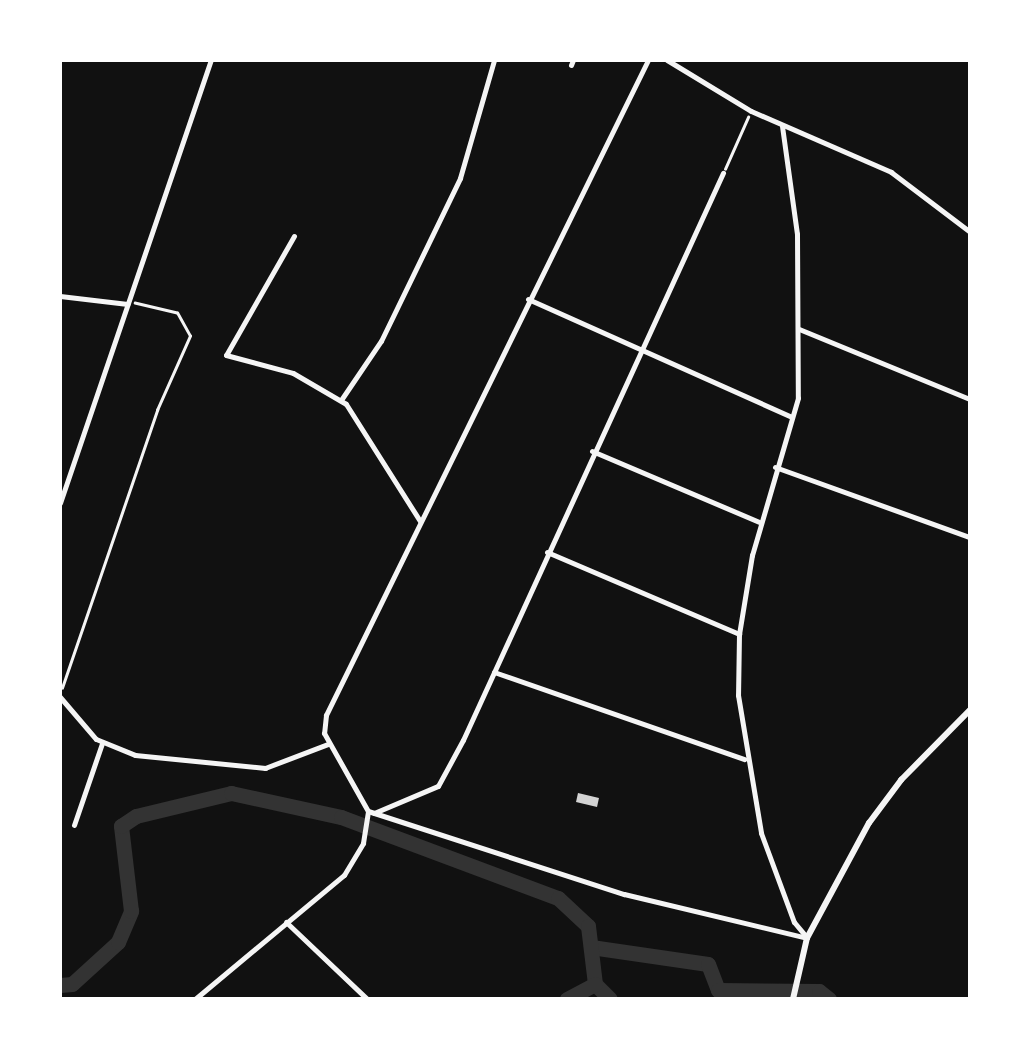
<!DOCTYPE html>
<style>
body{margin:0}
#map{position:relative;width:1030px;height:1059px;overflow:hidden;background:#111;font-family:Overpass,sans-serif}
div>[style]{position:absolute}
[style*='--x']{left:calc(var(--x)*1px);top:calc(var(--y)*1px);width:calc(var(--w)*1px);rotate:calc(var(--a)*1deg)}
.river>*{height:15px;margin:-7.5px;padding:0 7.5px;transform-origin:7.5px;border-radius:7.5px;background:#333}
.building>*{inset:0;background:#d3d3d3}
.path>*{height:2.5px;margin:-1.25px;padding:0 1.25px;transform-origin:1.25px;border-radius:1.25px;background:#f5f5f5}
.minor>*{height:5px;margin:-2.5px;padding:0 2.5px;transform-origin:2.5px;border-radius:2.5px;background:#f5f5f5}
.tertiary>*{height:6px;margin:-3px;padding:0 3px;transform-origin:3px;border-radius:3px;background:#f5f5f5}
span{translate:-50% -50%;white-space:nowrap;text-align:center;line-height:1.15;-webkit-text-stroke:8px #fff;paint-order:stroke}
.frame{position:absolute;inset:0;border:62px solid #fff;pointer-events:none}
</style>
<div id="map">
<div class="river">
<i style="--x:591;--y:947;--w:118;--a:8.3"></i>
<i style="--x:708;--y:964;--w:28;--a:69"></i>
<i style="--x:718;--y:990;--w:101;--a:0.6"></i>
<i style="--x:819;--y:991;--w:13;--a:39"></i>
<i style="--x:595;--y:984;--w:21;--a:45"></i>
<i style="--x:60;--y:985;--w:12;--a:-5"></i>
<i style="--x:72;--y:984;--w:62;--a:-42.4"></i>
<i style="--x:118;--y:942;--w:34;--a:-67"></i>
<i style="--x:131;--y:911;--w:86;--a:-96.7"></i>
<i style="--x:121;--y:826;--w:18;--a:-34"></i>
<i style="--x:136;--y:816;--w:98;--a:-13.6"></i>
<i style="--x:231;--y:793;--w:113;--a:12.3"></i>
<i style="--x:341;--y:817;--w:232;--a:20.5"></i>
<i style="--x:558;--y:898;--w:41;--a:43"></i>
<i style="--x:588;--y:926;--w:58;--a:83.1"></i>
<i style="--x:595;--y:984;--w:32;--a:152"></i>
</div>
<div class="building">
<i style="clip-path:polygon(578px 793px,599px 798px,597px 807px,576px 802px)"></i>
</div>
<div class="path">
<i style="--x:725;--y:169;--w:57;--a:-66.1"></i>
<i style="--x:62;--y:688;--w:294;--a:-71.1"></i>
<i style="--x:157;--y:410;--w:81;--a:-66"></i>
<i style="--x:190;--y:336;--w:26;--a:-119"></i>
<i style="--x:177;--y:313;--w:43;--a:-166.6"></i>
</div>
<div class="minor">
<i style="--x:648;--y:60;--w:730;--a:116.18"></i>
<i style="--x:326;--y:715;--w:18;--a:96"></i>
<i style="--x:324;--y:733;--w:90;--a:60.6"></i>
<i style="--x:368;--y:811;--w:269;--a:18"></i>
<i style="--x:624;--y:894;--w:188;--a:13.5"></i>
<i style="--x:667;--y:60;--w:98;--a:31.3"></i>
<i style="--x:751;--y:111;--w:153;--a:23.5"></i>
<i style="--x:891;--y:172;--w:99;--a:37.2"></i>
<i style="--x:571;--y:65;--w:5;--a:-68"></i>
<i style="--x:782;--y:126;--w:109;--a:82.1"></i>
<i style="--x:797;--y:234;--w:164;--a:89.7"></i>
<i style="--x:798;--y:398;--w:164;--a:106.3"></i>
<i style="--x:752;--y:555;--w:80;--a:99.3"></i>
<i style="--x:739;--y:634;--w:61;--a:90.9"></i>
<i style="--x:738;--y:695;--w:140;--a:80.5"></i>
<i style="--x:761;--y:833;--w:95;--a:69.7"></i>
<i style="--x:794;--y:922;--w:17;--a:50"></i>
<i style="--x:294;--y:236;--w:137;--a:119.7"></i>
<i style="--x:226;--y:355;--w:69;--a:15"></i>
<i style="--x:293;--y:373;--w:61;--a:30.3"></i>
<i style="--x:346;--y:404;--w:138;--a:57.7"></i>
<i style="--x:60;--y:296;--w:68;--a:6.7"></i>
<i style="--x:528;--y:299;--w:289;--a:24.1"></i>
<i style="--x:799;--y:329;--w:185;--a:22.3"></i>
<i style="--x:341;--y:400;--w:71;--a:-55.9"></i>
<i style="--x:381;--y:341;--w:181;--a:-64.1"></i>
<i style="--x:460;--y:178;--w:123;--a:-73.9"></i>
<i style="--x:592;--y:451;--w:181;--a:23"></i>
<i style="--x:775;--y:467;--w:206;--a:19.8"></i>
<i style="--x:60;--y:503;--w:468;--a:-71.2"></i>
<i style="--x:547;--y:552;--w:209;--a:23.1"></i>
<i style="--x:494;--y:672;--w:265;--a:19.2"></i>
<i style="--x:60;--y:697;--w:55;--a:49.4"></i>
<i style="--x:96;--y:739;--w:42;--a:22.3"></i>
<i style="--x:135;--y:755;--w:131;--a:5.7"></i>
<i style="--x:265;--y:768;--w:67;--a:-20.9"></i>
<i style="--x:374;--y:813;--w:69;--a:-22.9"></i>
<i style="--x:438;--y:786;--w:52;--a:-61.5"></i>
<i style="--x:463;--y:740;--w:624;--a:-65.37"></i>
<i style="--x:74;--y:825;--w:87;--a:-71.1"></i>
<i style="--x:286;--y:922;--w:112;--a:43.5"></i>
<i style="--x:195;--y:999;--w:194;--a:-39.8"></i>
<i style="--x:344;--y:875;--w:37;--a:-59"></i>
<i style="--x:363;--y:843;--w:32;--a:-81"></i>
</div>
<div class="tertiary">
<i style="--x:793;--y:999;--w:63;--a:-77.1"></i>
<i style="--x:807;--y:938;--w:131;--a:-61.7"></i>
<i style="--x:869;--y:823;--w:54;--a:-53.3"></i>
<i style="--x:901;--y:780;--w:98;--a:-45.4"></i>
</div>
<div class="frame"></div>
</div>
